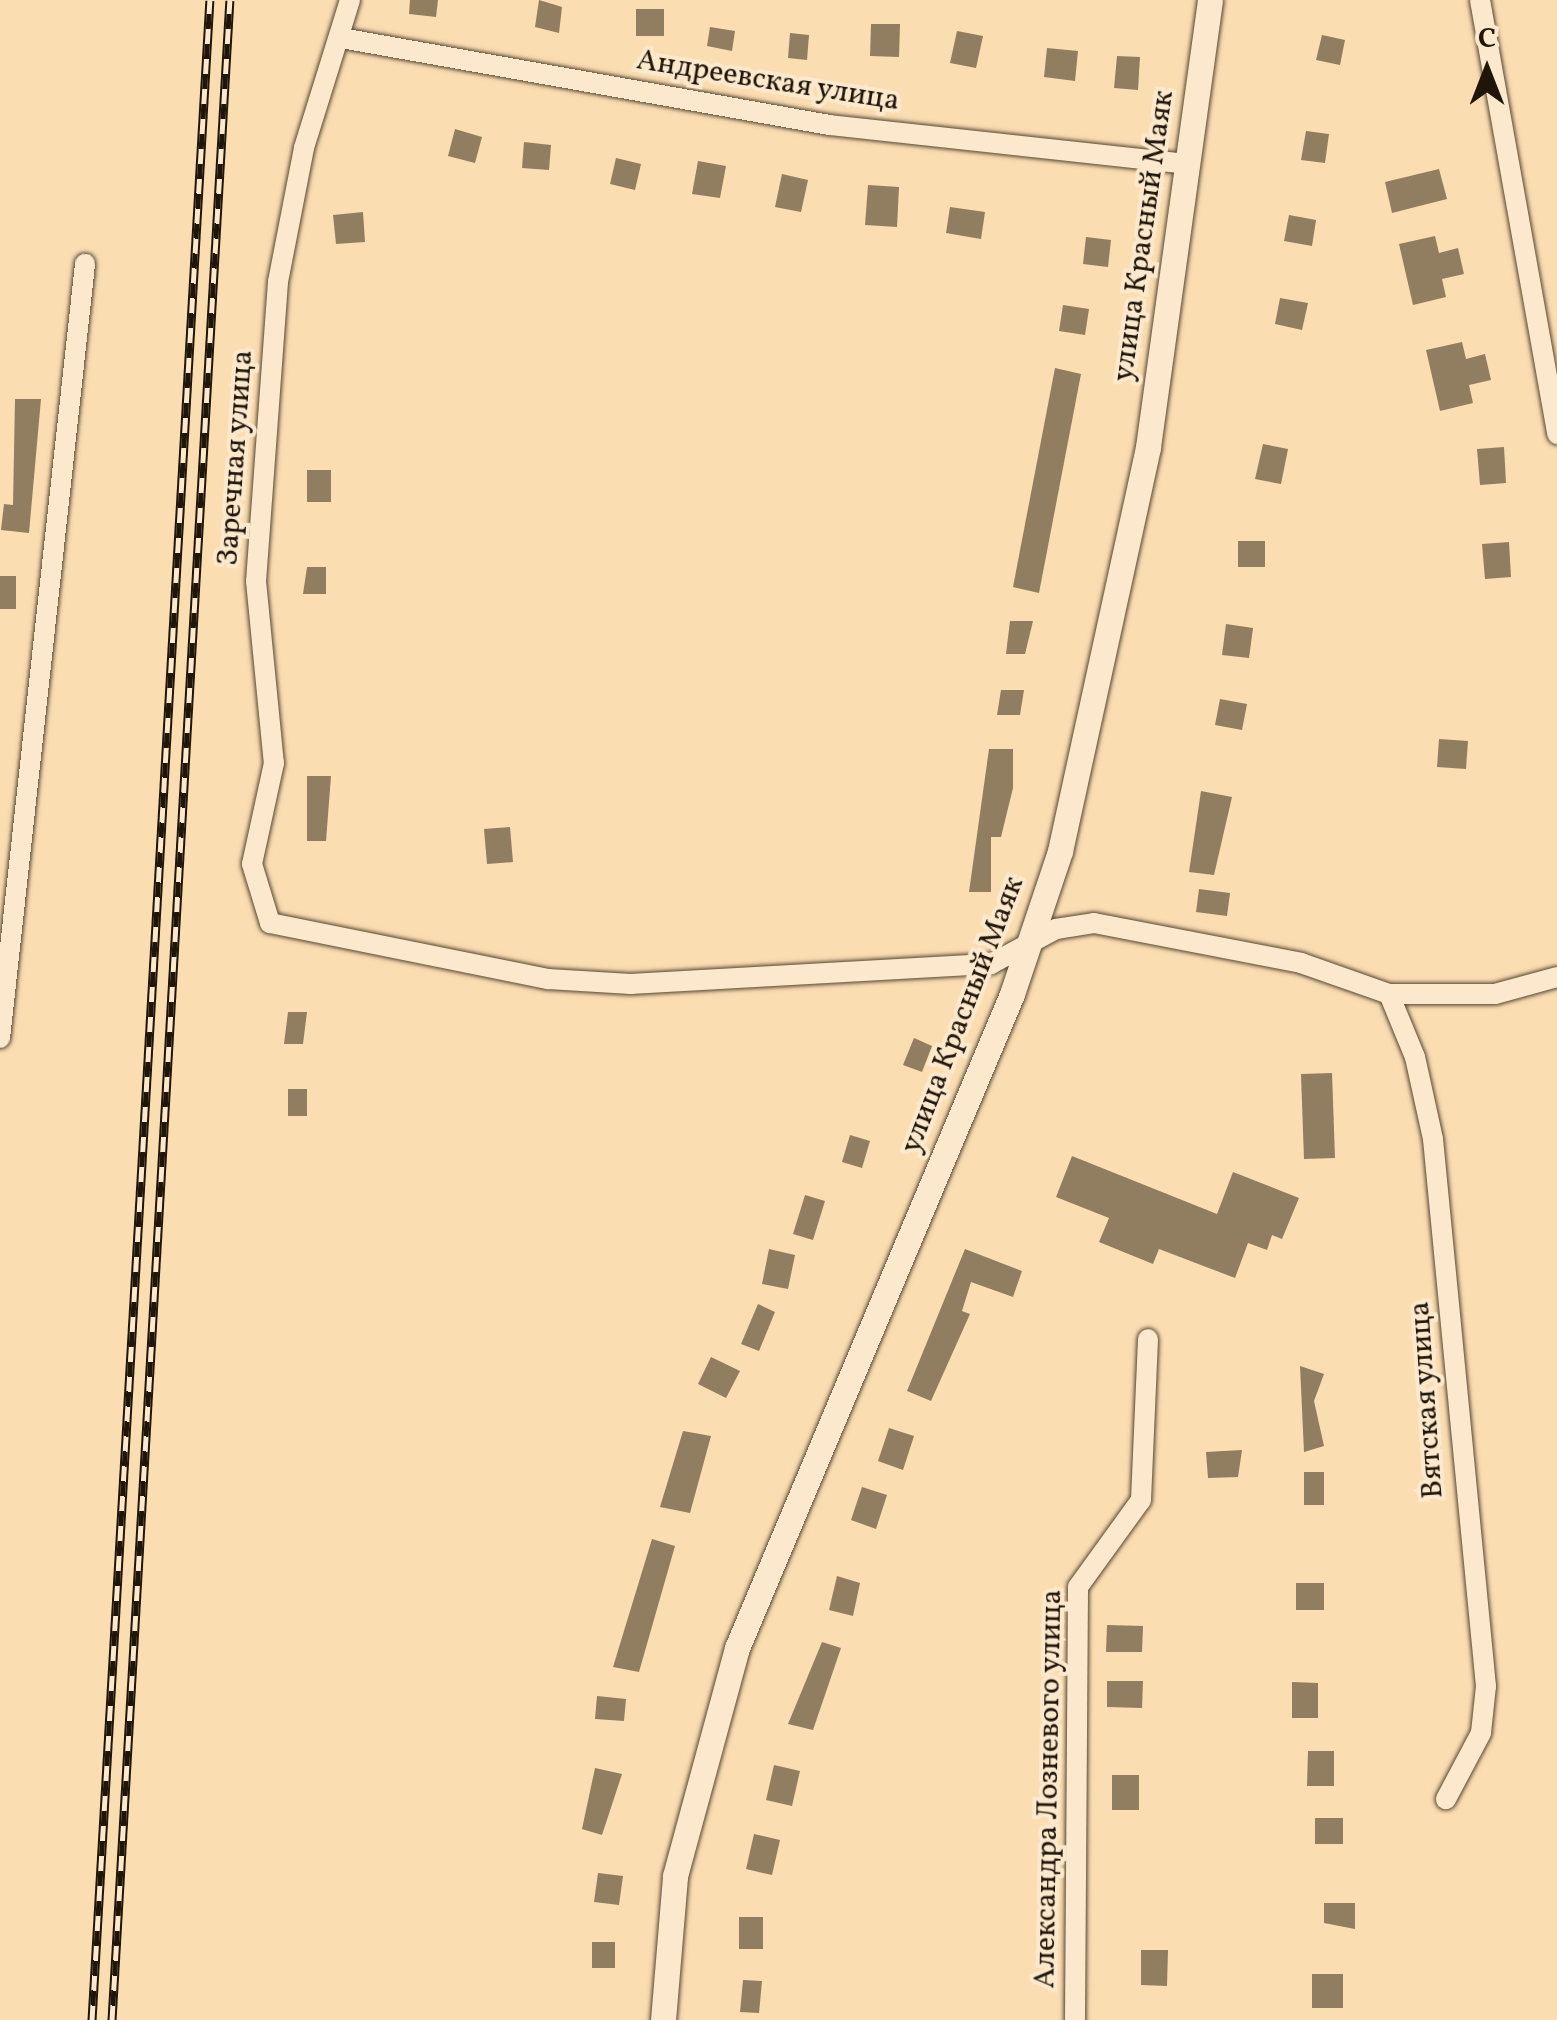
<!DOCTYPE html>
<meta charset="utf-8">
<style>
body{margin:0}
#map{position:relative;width:1557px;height:2020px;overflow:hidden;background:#fbddb2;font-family:Vollkorn,serif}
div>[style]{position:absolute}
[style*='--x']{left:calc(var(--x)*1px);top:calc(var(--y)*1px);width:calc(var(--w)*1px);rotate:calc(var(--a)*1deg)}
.building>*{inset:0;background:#917d60}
.roads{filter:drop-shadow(0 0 2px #564732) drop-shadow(0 0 2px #564732)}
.minor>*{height:20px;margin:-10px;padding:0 10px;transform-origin:10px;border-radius:10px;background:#fce9cd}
.tertiary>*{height:25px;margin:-12.5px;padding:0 12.5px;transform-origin:12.5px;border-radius:12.5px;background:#fce9cd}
.rail>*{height:9px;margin-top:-4.5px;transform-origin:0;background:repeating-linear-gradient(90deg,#fce9cd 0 15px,#1f1508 0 30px);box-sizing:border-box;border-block:2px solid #1f1508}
span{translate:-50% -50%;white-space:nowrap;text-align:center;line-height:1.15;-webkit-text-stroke:8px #fce9cd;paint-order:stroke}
.street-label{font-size:30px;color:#1f1508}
.north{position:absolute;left:1437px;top:20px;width:100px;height:100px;-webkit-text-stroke:8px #fce9cd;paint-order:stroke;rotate:0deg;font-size:28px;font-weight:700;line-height:40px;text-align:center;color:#1f1508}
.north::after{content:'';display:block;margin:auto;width:35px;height:45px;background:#1f1508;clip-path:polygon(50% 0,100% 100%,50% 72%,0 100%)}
</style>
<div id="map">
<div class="building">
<i style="clip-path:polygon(410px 0,438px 0,436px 17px,409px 14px)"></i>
<i style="clip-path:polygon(539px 0,562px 7px,559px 33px,535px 27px)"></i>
<i style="clip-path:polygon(636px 9px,664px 9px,664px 36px,636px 36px)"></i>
<i style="clip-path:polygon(871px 24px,900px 24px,899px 57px,870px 56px)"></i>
<i style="clip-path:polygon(710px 27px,735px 31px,732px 51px,707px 46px)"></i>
<i style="clip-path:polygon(957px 31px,983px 36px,976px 68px,950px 63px)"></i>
<i style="clip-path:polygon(790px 33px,809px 35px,807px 60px,788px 58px)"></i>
<i style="clip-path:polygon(1322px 35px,1345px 40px,1340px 65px,1316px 60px)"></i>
<i style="clip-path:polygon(1047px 48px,1078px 51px,1075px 81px,1044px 77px)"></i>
<i style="clip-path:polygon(1117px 56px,1140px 57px,1138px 90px,1114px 88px)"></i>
<i style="clip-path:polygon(455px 129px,482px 137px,475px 163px,448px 156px)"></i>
<i style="clip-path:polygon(1306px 131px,1329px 134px,1325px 163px,1301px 160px)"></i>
<i style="clip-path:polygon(524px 142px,551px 145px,549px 170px,522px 168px)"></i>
<i style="clip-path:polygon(616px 158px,641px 164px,635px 190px,610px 184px)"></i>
<i style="clip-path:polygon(698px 161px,726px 166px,720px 198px,692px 194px)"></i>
<i style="clip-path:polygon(1439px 169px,1447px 199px,1392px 213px,1385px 182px)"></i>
<i style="clip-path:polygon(782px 174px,808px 180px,801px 212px,775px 207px)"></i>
<i style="clip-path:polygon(868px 185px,899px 187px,897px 227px,865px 225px)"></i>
<i style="clip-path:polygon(950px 207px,985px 212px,981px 239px,946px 233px)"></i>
<i style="clip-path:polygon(363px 212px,365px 242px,336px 244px,333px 215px)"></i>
<i style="clip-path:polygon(1289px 215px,1316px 220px,1312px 246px,1284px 241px)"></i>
<i style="clip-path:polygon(1435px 236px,1439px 253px,1458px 248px,1464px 274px,1442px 279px,1446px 297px,1413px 305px,1399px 244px)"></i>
<i style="clip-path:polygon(1086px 237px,1111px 240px,1108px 267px,1083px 264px)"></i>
<i style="clip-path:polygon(1280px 298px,1308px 303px,1302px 330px,1275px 324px)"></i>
<i style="clip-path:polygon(1063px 305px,1089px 309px,1085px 335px,1059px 331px)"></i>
<i style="clip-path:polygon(1462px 342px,1466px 359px,1485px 354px,1491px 380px,1469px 385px,1473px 403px,1440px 411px,1426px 350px)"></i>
<i style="clip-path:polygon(1055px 368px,1081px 374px,1039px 593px,1013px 587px)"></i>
<i style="clip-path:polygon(15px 399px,41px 399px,29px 533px,1px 530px,4px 504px,13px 505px)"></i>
<i style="clip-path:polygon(1263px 444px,1288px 449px,1281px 484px,1255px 479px)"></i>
<i style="clip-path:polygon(1504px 447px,1506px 483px,1480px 485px,1477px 449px)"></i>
<i style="clip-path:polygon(307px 470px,331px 470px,331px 502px,307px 502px)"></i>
<i style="clip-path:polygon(1238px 541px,1265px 541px,1265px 567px,1238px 567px)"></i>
<i style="clip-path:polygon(1509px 542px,1511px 577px,1485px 579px,1482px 544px)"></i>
<i style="clip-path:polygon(307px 567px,326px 567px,326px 594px,303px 594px)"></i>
<i style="clip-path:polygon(0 576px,16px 576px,16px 609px,0 609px)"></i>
<i style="clip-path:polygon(1010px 621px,1033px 621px,1025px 654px,1006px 654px)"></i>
<i style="clip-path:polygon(1226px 624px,1253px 628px,1249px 658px,1222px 655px)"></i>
<i style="clip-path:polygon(1001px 690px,1024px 690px,1020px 715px,997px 715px)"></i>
<i style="clip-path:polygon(1220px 699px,1247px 704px,1242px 730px,1215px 725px)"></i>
<i style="clip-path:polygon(1439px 739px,1468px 741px,1466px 769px,1437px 767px)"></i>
<i style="clip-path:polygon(989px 749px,1013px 749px,1013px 788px,1001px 837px,991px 837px,991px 892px,969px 892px)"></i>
<i style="clip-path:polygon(307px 776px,331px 776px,326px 841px,307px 841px)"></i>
<i style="clip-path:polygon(1201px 791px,1232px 797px,1214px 875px,1189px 872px)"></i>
<i style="clip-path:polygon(510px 827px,513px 862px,487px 864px,484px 829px)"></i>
<i style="clip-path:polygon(1199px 889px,1230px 893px,1227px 916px,1196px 912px)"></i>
<i style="clip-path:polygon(288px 1012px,307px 1012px,303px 1044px,284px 1044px)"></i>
<i style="clip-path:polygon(914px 1038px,932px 1046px,922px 1072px,903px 1065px)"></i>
<i style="clip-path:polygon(1332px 1073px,1335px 1158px,1304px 1159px,1301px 1074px)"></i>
<i style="clip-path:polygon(288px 1089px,307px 1089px,307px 1116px,288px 1116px)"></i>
<i style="clip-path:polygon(850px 1135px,870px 1141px,862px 1168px,842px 1162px)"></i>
<i style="clip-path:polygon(1072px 1156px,1217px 1214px,1233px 1172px,1299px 1198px,1282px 1239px,1272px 1235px,1267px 1250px,1248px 1243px,1235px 1278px,1159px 1249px,1153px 1264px,1099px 1242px,1109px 1218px,1056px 1197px)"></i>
<i style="clip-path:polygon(805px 1195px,825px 1201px,813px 1240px,793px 1234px)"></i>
<i style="clip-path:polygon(769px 1249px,795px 1255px,788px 1289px,762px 1284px)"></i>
<i style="clip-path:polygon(965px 1249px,1022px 1271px,1013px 1297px,971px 1282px,962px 1311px,970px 1314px,931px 1401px,907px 1391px)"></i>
<i style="clip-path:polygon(758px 1304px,775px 1312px,759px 1351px,741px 1344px)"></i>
<i style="clip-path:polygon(711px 1357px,740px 1371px,726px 1398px,698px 1384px)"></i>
<i style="clip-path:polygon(1300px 1366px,1324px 1374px,1314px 1401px,1324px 1446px,1304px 1452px)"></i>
<i style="clip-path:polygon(889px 1428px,914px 1436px,903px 1470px,878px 1461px)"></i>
<i style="clip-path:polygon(683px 1431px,711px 1436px,690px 1513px,660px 1507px)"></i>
<i style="clip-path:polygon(1242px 1450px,1238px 1477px,1208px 1478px,1206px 1452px)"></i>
<i style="clip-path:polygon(1304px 1472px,1324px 1472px,1324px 1505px,1304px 1505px)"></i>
<i style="clip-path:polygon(862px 1487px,887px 1495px,876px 1529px,851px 1520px)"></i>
<i style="clip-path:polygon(652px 1539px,675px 1546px,639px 1672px,613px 1667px)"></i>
<i style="clip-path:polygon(837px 1576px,860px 1583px,853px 1616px,829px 1610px)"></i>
<i style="clip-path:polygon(1296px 1583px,1324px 1583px,1324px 1610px,1296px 1610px)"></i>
<i style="clip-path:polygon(1107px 1625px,1143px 1626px,1142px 1652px,1106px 1652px)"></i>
<i style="clip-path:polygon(822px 1642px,841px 1648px,813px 1730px,788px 1724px)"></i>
<i style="clip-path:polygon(1107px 1681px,1143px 1681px,1142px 1708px,1107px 1707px)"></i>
<i style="clip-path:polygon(1292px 1682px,1318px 1683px,1318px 1718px,1292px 1718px)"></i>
<i style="clip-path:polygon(597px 1696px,626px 1699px,624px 1721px,595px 1719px)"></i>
<i style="clip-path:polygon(1308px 1751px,1334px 1751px,1334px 1786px,1307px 1786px)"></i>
<i style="clip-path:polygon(774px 1765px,800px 1771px,792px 1806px,766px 1800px)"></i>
<i style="clip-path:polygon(595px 1768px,622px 1774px,602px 1835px,582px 1829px)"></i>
<i style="clip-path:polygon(1112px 1775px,1139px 1775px,1139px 1810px,1112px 1810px)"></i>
<i style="clip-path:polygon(1315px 1818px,1343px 1818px,1343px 1844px,1315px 1844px)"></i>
<i style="clip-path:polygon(754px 1834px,780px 1840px,772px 1875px,746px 1869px)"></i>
<i style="clip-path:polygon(598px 1873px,623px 1876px,619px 1905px,594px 1902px)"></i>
<i style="clip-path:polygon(1324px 1903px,1355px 1903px,1355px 1929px,1324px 1923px)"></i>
<i style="clip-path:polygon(739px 1917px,763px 1917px,763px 1949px,739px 1949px)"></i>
<i style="clip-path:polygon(592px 1942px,615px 1942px,615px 1968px,592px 1968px)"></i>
<i style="clip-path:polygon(1141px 1950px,1168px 1950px,1167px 1986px,1141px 1985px)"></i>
<i style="clip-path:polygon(1312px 1974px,1343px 1974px,1343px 2008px,1312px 2008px)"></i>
<i style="clip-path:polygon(743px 1980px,762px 1981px,759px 2013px,740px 2012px)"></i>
</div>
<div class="roads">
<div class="minor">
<i style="--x:350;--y:0;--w:155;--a:107.3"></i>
<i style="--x:304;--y:148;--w:136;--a:101"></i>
<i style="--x:278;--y:282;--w:300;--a:94.2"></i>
<i style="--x:256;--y:581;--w:183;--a:84.4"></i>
<i style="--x:274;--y:763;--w:103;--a:102.3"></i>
<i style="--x:252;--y:864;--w:62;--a:73"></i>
<i style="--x:270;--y:923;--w:284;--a:11.4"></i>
<i style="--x:548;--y:979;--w:83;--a:3.4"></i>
<i style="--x:631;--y:984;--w:361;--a:-3.2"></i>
<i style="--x:991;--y:964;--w:74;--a:-28.3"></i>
<i style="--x:1056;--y:929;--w:38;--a:-9"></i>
<i style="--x:1094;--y:923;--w:211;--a:10.9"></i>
<i style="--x:1301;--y:963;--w:93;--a:19.4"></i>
<i style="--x:1389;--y:994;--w:106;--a:0"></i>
<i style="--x:1495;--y:994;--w:64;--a:-15.3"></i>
<i style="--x:1480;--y:0;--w:441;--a:79.9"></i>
<i style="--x:341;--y:38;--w:496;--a:10.1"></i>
<i style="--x:829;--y:125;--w:361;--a:6.2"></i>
<i style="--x:1389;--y:994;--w:68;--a:67.6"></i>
<i style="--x:1415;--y:1057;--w:84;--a:77.6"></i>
<i style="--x:1433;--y:1139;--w:550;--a:84.47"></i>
<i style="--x:1486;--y:1686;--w:47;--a:96.1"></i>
<i style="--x:1481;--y:1733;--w:75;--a:117.9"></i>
<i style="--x:0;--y:1038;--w:779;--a:-83.73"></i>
<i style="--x:1075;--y:2020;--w:433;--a:-89.6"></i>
<i style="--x:1078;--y:1587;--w:107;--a:-54.1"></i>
<i style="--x:1141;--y:1500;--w:161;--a:-87.5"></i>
</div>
<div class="tertiary">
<i style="--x:663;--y:2020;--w:144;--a:-85.2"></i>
<i style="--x:675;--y:1876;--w:236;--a:-74.8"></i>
<i style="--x:737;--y:1648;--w:709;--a:-67.19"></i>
<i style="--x:1012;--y:994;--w:151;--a:-71.4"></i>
<i style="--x:1060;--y:851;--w:413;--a:-77.7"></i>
<i style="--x:1148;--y:447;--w:451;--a:-82.1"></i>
</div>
</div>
<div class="rail">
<i style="--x:92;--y:2020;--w:2023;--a:-86.66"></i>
<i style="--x:112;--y:2020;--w:2023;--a:-86.66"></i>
</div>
<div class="street-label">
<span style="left:768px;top:81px;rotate:9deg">Андреевская улица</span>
<span style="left:1144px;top:236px;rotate:-82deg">улица Красный Маяк</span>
<span style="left:236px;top:458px;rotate:-86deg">Заречная улица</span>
<span style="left:963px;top:1015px;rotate:-69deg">улица Красный Маяк</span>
<span style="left:1427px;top:1400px;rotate:-94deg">Вятская улица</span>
<span style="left:1049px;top:1789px;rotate:-89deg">Александра Лозневого улица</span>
</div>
<div class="north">С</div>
</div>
